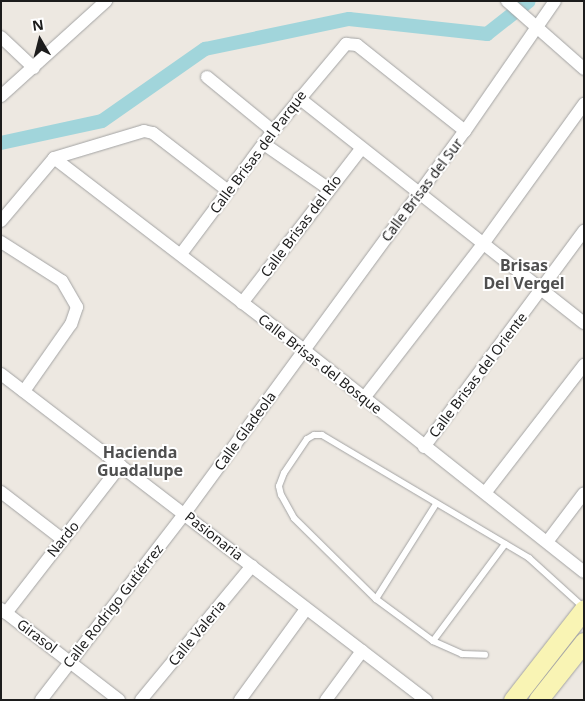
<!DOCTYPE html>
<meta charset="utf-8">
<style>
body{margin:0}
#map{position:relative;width:585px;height:701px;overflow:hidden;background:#ede8e1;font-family:"Noto Sans",sans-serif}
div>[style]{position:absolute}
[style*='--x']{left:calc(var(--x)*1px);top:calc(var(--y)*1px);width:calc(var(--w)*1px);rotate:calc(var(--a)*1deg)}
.canal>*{height:14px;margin:-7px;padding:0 7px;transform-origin:7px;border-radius:7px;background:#a1d5db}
.roads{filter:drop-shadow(0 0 1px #a3a3a3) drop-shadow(0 0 1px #a3a3a3)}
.lane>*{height:6px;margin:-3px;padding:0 3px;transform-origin:3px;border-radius:3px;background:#fff}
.street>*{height:12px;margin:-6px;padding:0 6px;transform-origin:6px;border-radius:6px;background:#fff}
.secondary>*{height:19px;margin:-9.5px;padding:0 9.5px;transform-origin:9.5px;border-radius:9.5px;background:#f9f4b4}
span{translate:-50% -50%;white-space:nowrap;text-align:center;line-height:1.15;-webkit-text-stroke:4px #fff;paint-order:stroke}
.street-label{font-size:14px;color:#1c1c1c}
.quarter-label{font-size:16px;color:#4f4f4f;font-weight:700}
.frame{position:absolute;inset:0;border:2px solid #1c1c1c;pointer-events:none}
.north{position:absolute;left:15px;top:15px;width:50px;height:50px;-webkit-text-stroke:4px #fff;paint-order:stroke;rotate:352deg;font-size:14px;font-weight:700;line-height:20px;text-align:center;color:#1c1c1c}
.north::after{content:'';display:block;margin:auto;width:18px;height:22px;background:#1c1c1c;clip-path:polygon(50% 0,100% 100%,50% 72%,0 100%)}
</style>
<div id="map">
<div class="canal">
<i style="--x:1;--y:143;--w:103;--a:-12.3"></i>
<i style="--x:102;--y:121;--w:126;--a:-35"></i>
<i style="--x:205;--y:49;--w:147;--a:-11.8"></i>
<i style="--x:349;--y:19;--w:139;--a:6.2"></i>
<i style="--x:487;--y:34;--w:53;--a:-38.2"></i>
</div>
<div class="roads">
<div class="lane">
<i style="--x:436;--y:504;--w:112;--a:122.3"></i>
<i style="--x:376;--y:599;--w:71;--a:36.4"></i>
<i style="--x:433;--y:641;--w:32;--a:24"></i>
<i style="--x:462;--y:654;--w:23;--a:2"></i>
<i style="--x:376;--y:599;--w:115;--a:-135.4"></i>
<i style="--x:294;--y:518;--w:26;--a:-119"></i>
<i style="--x:281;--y:495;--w:9;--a:-103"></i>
<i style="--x:279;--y:486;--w:14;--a:-69"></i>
<i style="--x:284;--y:473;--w:41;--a:-55.9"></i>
<i style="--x:307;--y:439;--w:8;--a:-30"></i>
<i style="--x:314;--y:435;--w:8;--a:0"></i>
<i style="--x:322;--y:435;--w:241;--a:30.7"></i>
<i style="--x:529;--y:558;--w:73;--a:42.2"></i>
<i style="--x:433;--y:641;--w:121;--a:-53.4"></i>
</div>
<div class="street">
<i style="--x:507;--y:1;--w:103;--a:41.4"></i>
<i style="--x:1;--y:37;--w:45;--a:43.2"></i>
<i style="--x:207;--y:77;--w:85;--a:39.3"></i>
<i style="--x:1;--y:96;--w:142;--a:-42.1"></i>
<i style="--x:299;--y:98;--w:363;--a:38.3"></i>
<i style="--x:264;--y:144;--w:79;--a:34.7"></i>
<i style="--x:54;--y:158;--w:315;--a:37.5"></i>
<i style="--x:304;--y:350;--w:357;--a:38.4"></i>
<i style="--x:1;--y:221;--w:82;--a:-49.9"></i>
<i style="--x:54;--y:158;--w:94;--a:-16.7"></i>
<i style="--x:144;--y:131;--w:9;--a:13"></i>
<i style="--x:153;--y:133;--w:95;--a:37.7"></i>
<i style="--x:1;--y:242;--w:72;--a:32.6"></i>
<i style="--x:62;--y:281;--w:30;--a:60"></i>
<i style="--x:77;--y:307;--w:18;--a:109"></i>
<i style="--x:71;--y:324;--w:82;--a:125"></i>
<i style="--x:181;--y:254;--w:154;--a:-53.2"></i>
<i style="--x:273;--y:131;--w:114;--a:-50"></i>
<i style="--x:346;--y:44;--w:11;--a:5"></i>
<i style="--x:357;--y:45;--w:138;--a:38.5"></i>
<i style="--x:242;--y:303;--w:195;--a:-52.3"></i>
<i style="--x:1;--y:374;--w:536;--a:37.49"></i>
<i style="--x:364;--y:398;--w:195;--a:-52.3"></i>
<i style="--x:483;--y:244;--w:173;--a:-54.2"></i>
<i style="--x:424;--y:447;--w:269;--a:-53.5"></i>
<i style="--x:1;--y:492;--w:77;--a:37.6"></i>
<i style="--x:485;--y:493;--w:162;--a:-52.3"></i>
<i style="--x:547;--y:542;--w:61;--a:-52.9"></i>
<i style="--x:1;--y:609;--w:149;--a:37.6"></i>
<i style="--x:6;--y:613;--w:187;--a:-52.2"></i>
<i style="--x:41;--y:700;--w:236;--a:-52.4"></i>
<i style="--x:185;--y:513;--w:474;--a:-53.8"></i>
<i style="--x:465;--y:131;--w:158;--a:-55.3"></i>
<i style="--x:141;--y:700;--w:174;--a:-50.4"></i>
<i style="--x:240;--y:700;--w:112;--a:-54"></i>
<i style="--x:326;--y:700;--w:61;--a:-53.7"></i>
</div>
<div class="secondary">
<i style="--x:513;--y:700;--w:115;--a:-52"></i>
<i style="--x:538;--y:700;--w:74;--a:-51.6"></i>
</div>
</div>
<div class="street-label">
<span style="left:258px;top:152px;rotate:-53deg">Calle Brisas del Parque</span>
<span style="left:422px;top:190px;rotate:-53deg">Calle Brisas del Sur</span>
<span style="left:301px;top:226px;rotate:-53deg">Calle Brisas del Río</span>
<span style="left:320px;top:364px;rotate:38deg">Calle Brisas del Bosque</span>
<span style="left:478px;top:375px;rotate:-53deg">Calle Brisas del Oriente</span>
<span style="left:245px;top:431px;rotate:-54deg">Calle Gladeola</span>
<span style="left:214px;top:536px;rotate:38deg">Pasionaria</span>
<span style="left:63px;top:539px;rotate:-51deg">Nardo</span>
<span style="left:113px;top:606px;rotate:-52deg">Calle Rodrigo Gutiérrez</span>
<span style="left:197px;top:633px;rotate:-50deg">Calle Valeria</span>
<span style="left:37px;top:636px;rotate:37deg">Girasol</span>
</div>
<div class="quarter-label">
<span style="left:524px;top:274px">Brisas<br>Del Vergel</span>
<span style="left:140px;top:461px">Hacienda<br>Guadalupe</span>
</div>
<div class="frame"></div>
<div class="north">N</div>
</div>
